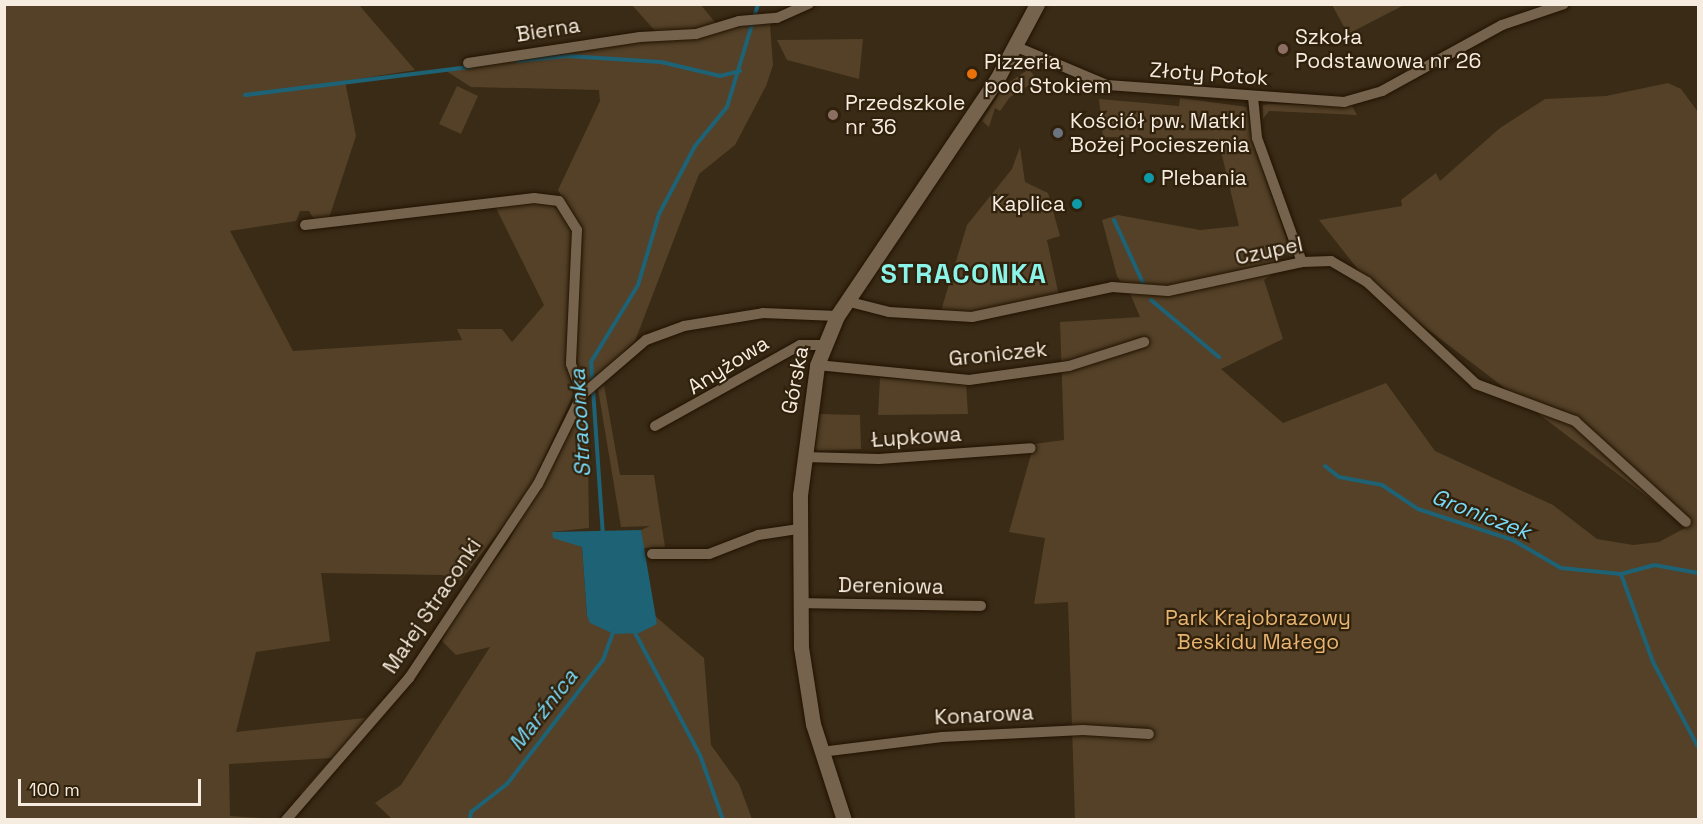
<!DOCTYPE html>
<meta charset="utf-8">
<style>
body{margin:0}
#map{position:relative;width:1703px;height:824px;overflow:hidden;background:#3a2b16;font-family:"Space Grotesk",sans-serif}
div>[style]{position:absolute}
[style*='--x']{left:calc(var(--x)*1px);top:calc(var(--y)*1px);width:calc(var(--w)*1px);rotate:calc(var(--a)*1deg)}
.green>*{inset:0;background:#544128}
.water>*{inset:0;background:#1e6275}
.stream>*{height:4px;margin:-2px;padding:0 2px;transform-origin:2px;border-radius:2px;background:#1e6275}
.roads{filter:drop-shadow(0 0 2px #211301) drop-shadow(0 0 2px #211301)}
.street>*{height:10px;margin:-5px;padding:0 5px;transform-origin:5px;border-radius:5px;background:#75634d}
.secondary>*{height:15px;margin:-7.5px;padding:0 7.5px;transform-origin:7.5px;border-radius:7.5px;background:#75634d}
.dots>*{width:16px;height:16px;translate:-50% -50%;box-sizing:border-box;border:3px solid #30210c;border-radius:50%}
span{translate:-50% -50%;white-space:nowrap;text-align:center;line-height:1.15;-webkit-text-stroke:4.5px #30210c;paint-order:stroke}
.street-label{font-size:21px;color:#f6ecdf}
.poi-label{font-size:21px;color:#f6ecdf}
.left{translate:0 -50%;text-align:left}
.right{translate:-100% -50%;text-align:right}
.park-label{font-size:21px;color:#e7b471}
.water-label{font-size:22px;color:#78dbfa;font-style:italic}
.district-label{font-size:27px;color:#8bf4e8;font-weight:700;letter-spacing:1.5px}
.frame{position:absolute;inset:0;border:6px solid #f6ecdf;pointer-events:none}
.scale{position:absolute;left:18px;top:779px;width:183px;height:27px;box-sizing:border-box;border:3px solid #f6ecdf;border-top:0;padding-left:8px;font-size:18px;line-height:21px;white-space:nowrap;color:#f6ecdf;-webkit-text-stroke:4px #30210c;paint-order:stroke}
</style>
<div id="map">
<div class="green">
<i style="clip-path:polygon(5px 5px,359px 5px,415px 70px,345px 81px,356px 136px,329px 218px,314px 219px,309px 211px,300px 211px,296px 221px,230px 231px,293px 351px,462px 340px,457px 329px,502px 329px,512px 342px,544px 305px,495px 206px,552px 202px,572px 222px,569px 373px,573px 395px,531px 486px,507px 521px,461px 580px,442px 575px,321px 573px,330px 641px,256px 652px,236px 732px,365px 718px,388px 695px,304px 794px,299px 794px,332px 758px,229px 764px,230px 816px,278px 819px,5px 820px)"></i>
<i style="clip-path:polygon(632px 5px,701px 5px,718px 26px,657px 33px)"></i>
<i style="clip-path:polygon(1332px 5px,1404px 5px,1348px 34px)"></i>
<i style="clip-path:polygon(739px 24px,770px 24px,773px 65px,766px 86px,735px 145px,699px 174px,635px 341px,590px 384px,584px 383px,576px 363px,580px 227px,558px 190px,600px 101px,599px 90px,471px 87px,443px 69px)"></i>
<i style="clip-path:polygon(863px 39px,859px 79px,787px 60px,777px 40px)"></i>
<i style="clip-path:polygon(1029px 69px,1037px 80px,1010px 97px,1000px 111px,995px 108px,989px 127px,982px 121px,1005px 85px)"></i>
<i style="clip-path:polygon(1668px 83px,1681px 89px,1698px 112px,1698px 819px,1075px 819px,1068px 602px,1034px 604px,1045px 538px,1009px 532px,1034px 444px,1064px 440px,1060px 322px,1140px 317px,1129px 291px,1185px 292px,1274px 273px,1264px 280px,1283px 339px,1221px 369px,1283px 423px,1386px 383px,1435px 451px,1553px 505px,1597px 539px,1633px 545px,1659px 542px,1687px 527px,1371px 286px,1319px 220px,1402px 206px,1401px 200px,1436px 173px,1440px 181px,1500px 128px,1545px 99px,1606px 96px)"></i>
<i style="clip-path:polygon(457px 86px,478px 96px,461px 134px,439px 124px)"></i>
<i style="clip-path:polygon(1180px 98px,1247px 107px,1253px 141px,1293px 258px,1287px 254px,1268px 266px,1168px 287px,1121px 282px,1117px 276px,1102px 220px,1118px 215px,1200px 230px,1239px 226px,1218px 139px,1103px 137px,1099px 99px,1179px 106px)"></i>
<i style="clip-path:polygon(1270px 104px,1352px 106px,1357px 115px,1269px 111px,1263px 119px,1263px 105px)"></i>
<i style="clip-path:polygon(1020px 147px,1025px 182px,1048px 193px,1060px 236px,1047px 240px,1059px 296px,980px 313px,940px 314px,967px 225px,1012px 169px)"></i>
<i style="clip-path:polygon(880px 378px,966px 383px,968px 414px,878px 415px)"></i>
<i style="clip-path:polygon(604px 385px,620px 475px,654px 475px,665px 547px,643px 548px,641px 530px,650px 526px,621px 527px,598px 389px)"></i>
<i style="clip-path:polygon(587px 397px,589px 528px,552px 532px,582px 547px,587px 616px,657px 624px,655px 616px,704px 658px,711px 745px,739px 784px,752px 819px,393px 820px,375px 803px,401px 785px,490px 647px,456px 655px,442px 641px,457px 611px,507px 544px)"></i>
<i style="clip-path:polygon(820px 414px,860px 415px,861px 449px,815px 451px)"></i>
</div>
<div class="water">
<i style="clip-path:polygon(641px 530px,657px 624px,639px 633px,614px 634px,590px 623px,587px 616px,582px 547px,553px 538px,552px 532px)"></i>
</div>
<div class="stream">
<i style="--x:517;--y:61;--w:51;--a:-5.6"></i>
<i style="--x:568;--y:56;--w:93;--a:3.7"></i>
<i style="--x:661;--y:62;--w:61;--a:13.3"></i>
<i style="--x:720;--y:76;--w:21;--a:-14"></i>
<i style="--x:245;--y:95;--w:228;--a:-7.1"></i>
<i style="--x:1114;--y:220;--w:69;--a:65.3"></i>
<i style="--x:1151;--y:300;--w:89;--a:40"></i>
<i style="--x:1325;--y:466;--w:18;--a:38"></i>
<i style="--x:1339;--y:477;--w:44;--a:10.5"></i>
<i style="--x:1382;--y:485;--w:43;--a:33.7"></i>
<i style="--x:1418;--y:509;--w:100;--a:18.1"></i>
<i style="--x:1513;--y:540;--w:56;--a:30.3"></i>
<i style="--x:1561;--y:568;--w:60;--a:5.7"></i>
<i style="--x:1621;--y:574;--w:94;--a:70"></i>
<i style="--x:1653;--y:662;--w:96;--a:62.1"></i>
<i style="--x:603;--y:536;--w:174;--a:-93.9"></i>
<i style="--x:591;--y:362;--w:90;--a:-58.6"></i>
<i style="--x:638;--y:285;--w:74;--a:-73.5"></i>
<i style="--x:659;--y:214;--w:77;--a:-62.1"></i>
<i style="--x:695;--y:146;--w:50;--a:-50.6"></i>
<i style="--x:727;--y:107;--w:108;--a:-73.2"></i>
<i style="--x:1621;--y:574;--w:34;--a:-15"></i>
<i style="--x:1654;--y:565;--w:45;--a:10.3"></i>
<i style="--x:634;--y:631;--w:140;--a:62"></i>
<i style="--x:700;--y:755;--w:69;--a:70.5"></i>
<i style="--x:470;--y:820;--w:8;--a:-83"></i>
<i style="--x:471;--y:812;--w:46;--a:-37.9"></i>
<i style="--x:507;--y:784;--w:157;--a:-52.3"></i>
<i style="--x:603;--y:660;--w:32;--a:-70"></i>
</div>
<div class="roads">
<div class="street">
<i style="--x:1017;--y:47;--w:98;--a:22.9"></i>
<i style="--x:1107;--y:85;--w:238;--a:4.1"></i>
<i style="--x:1344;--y:102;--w:40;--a:-16"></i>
<i style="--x:1382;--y:91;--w:137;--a:-28.8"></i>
<i style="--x:1502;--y:25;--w:65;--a:-18.7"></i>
<i style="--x:468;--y:63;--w:174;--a:-8.6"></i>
<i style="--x:640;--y:37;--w:56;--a:-3.1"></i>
<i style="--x:696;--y:34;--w:45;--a:-16.8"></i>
<i style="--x:739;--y:21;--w:38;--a:-5"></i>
<i style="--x:777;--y:18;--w:35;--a:-24"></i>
<i style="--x:1253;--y:97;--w:41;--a:84.4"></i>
<i style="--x:1257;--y:138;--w:132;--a:70.1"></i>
<i style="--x:305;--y:225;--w:231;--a:-6.7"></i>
<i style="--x:534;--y:198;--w:25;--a:7"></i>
<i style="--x:559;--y:201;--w:34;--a:58"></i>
<i style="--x:577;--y:230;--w:134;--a:92.6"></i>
<i style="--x:571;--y:364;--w:33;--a:70"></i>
<i style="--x:846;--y:301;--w:44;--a:14.3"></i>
<i style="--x:889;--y:312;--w:83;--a:3.4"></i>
<i style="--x:972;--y:317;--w:143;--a:-12.1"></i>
<i style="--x:1112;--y:287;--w:56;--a:4.1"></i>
<i style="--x:1168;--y:291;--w:137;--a:-12.2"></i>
<i style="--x:1302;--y:262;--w:29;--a:-2"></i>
<i style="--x:1331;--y:261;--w:42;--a:30.3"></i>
<i style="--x:1367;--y:282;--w:149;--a:43.1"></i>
<i style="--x:1476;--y:384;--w:106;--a:20.5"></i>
<i style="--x:1575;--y:421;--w:150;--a:42.3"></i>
<i style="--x:817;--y:365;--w:153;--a:5.6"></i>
<i style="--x:969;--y:380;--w:101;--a:-8"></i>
<i style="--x:1069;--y:366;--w:79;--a:-17.7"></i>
<i style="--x:655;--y:426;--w:166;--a:-29.2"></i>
<i style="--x:800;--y:345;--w:23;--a:0"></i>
<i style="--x:804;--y:457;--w:75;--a:1.5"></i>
<i style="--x:879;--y:459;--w:152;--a:-4.1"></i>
<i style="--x:652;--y:554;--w:57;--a:0"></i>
<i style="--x:709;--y:554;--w:53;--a:-21.2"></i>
<i style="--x:758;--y:535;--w:40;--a:-8.5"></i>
<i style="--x:799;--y:603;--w:182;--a:0.9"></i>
<i style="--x:821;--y:752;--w:122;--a:-7.1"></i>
<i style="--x:942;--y:737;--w:141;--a:-2.8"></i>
<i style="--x:1083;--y:730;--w:66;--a:3.5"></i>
<i style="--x:286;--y:820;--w:188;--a:-49.1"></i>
<i style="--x:409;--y:678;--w:233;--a:-56.4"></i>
<i style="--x:538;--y:484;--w:99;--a:-63.7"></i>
<i style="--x:582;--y:395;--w:84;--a:-40.7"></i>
<i style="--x:646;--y:340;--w:40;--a:-20.2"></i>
<i style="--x:684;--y:326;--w:80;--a:-9.3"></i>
<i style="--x:763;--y:313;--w:74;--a:2.3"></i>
</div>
<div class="secondary">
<i style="--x:844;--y:820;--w:101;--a:-107.9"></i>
<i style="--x:813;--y:724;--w:78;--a:-98.9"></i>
<i style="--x:801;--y:647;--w:152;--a:-90.4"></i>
<i style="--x:800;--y:495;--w:131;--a:-82.5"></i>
<i style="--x:817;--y:365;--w:53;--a:-67.8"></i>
<i style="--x:837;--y:316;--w:286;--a:-56"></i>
<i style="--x:997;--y:79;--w:85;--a:-61.9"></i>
</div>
</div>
<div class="dots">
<i style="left:1283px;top:49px;background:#8d6e63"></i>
<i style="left:972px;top:74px;background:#e8710a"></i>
<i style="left:833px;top:115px;background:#8d6e63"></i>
<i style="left:1058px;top:133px;background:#6b7280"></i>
<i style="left:1149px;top:178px;background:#0f9aa8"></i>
<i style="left:1077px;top:204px;background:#0f9aa8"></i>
</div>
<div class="street-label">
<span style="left:548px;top:30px;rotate:-9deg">Bierna</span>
<span style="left:1209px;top:74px;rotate:4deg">Złoty Potok</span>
<span style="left:1269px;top:251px;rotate:-12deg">Czupel</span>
<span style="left:998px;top:354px;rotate:-6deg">Groniczek</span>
<span style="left:728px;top:365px;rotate:-32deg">Anyżowa</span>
<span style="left:795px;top:380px;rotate:-79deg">Górska</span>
<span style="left:916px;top:437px;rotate:-4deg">Łupkowa</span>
<span style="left:891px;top:586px;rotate:1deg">Dereniowa</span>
<span style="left:432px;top:606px;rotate:-56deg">Małej Straconki</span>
<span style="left:984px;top:715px;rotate:-3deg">Konarowa</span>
</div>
<div class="poi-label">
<span class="left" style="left:1295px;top:49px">Szkoła<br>Podstawowa nr 26</span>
<span class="left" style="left:984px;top:74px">Pizzeria<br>pod Stokiem</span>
<span class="left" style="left:845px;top:115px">Przedszkole<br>nr 36</span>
<span class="left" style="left:1070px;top:133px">Kościół pw. Matki<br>Bożej Pocieszenia</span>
<span class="left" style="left:1161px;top:178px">Plebania</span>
<span class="right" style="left:1065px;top:204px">Kaplica</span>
</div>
<div class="park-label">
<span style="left:1258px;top:630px">Park Krajobrazowy<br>Beskidu Małego</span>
</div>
<div class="water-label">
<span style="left:580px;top:423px;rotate:-93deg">Straconka</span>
<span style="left:1481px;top:514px;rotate:21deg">Groniczek</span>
<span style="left:543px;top:710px;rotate:-52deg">Marźnica</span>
</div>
<div class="district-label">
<span style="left:964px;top:274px">STRACONKA</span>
</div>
<div class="frame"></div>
<div class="scale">100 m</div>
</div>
